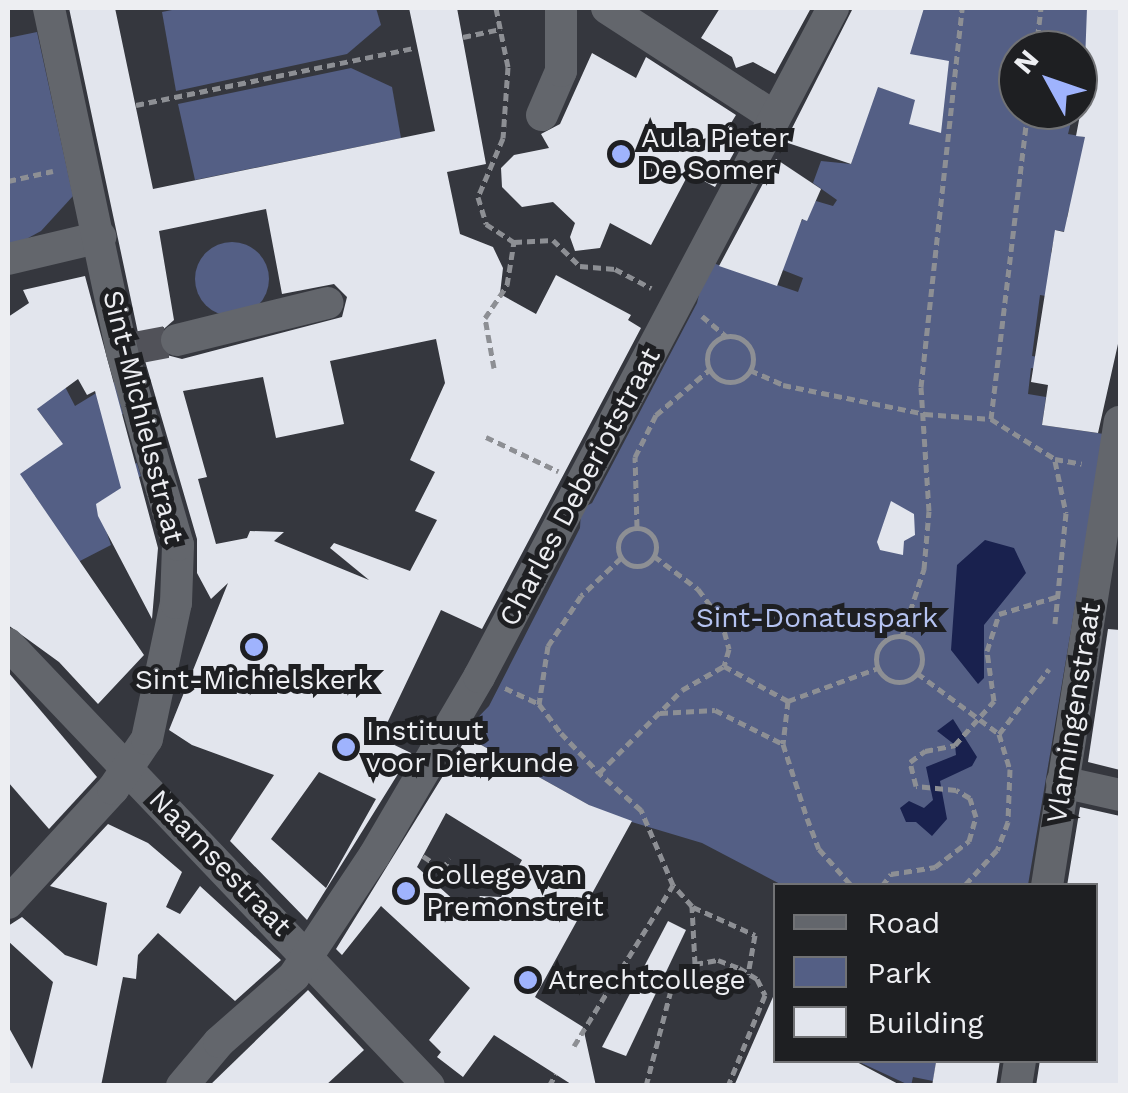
<!DOCTYPE html>
<style>
body{margin:0}
#map{position:relative;width:1128px;height:1093px;overflow:hidden;background:#35373e;font-family:"Work Sans",sans-serif}
div>[style]{position:absolute}
[style*='--x']{left:calc(var(--x)*1px);top:calc(var(--y)*1px);width:calc(var(--w)*1px);rotate:calc(var(--a)*1deg)}
.green>*{inset:0;background:#545f85}
.round{border-radius:50%}
.water>*{inset:0;background:#19214e}
.building>*{inset:0;background:#e2e5ed}
.minor-tunnel>*{height:32px;margin-top:-16px;transform-origin:0;background:repeating-linear-gradient(90deg,#515259 0 32px,transparent 0 48px)}
.path>*{height:5px;margin-top:-2.5px;transform-origin:0;background:repeating-linear-gradient(90deg,#8d8f94 0 8px,transparent 0 13px)}
.path>.ring{margin:-2.5px;padding:0;box-sizing:content-box;background:none;border:5px solid #8d8f94;border-radius:50%}
.minor>*{height:32px;margin:-16px;padding:0 16px;transform-origin:16px;border-radius:16px;background:#63666c}
.dots>*{width:28px;height:28px;translate:-50% -50%;box-sizing:border-box;border:5px solid #1e1f22;border-radius:50%}
span{translate:-50% -50%;white-space:nowrap;text-align:center;line-height:1.15;-webkit-text-stroke:10px #1e1f22;paint-order:stroke}
.poi-label{font-size:28px;color:#edeef2}
.left{translate:0 -50%;text-align:left}
.street-label{font-size:28px;color:#edeef2}
.park-label{font-size:28px;color:#b5c3f1}
.frame{position:absolute;inset:0;border:10px solid #edeef2;pointer-events:none}
.legend{position:absolute;left:773px;top:883px;width:325px;height:180px;box-sizing:border-box;background:#1e1f22;border:2px solid #717275;margin:0;padding:12px 18px;list-style:none;font-size:30px;color:#edeef2}
.legend li{display:flex;align-items:center;gap:20px;height:50px}
.legend b{width:50px;border:2px solid #717275}
.north{position:absolute;left:998px;top:30px;width:100px;height:100px;box-sizing:border-box;background:#1e1f22;border:2px solid #717275;border-radius:50%;rotate:310deg;font-size:28px;font-weight:700;line-height:40px;text-align:center;color:#edeef2}
.north::after{content:'';display:block;margin:auto;width:35px;height:45px;background:#9fb3fd;clip-path:polygon(50% 0,100% 100%,50% 72%,0 100%)}
</style>
<div id="map">
<div class="green">
<i style="clip-path:polygon(182px 8px,376px 8px,381px 25px,347px 54px,176px 91px,162px 12px)"></i>
<i style="clip-path:polygon(evenodd,923px 8px,1087px 8px,1101px 51px,1082px 51px,1080px 61px,1090px 62px,1086px 121px,1072px 118px,1068px 134px,1097px 139px,1085px 210px,1069px 209px,1067px 217px,1107px 240px,1056px 230px,1051px 252px,1076px 301px,1040px 295px,1032px 356px,1076px 363px,1074px 375px,1031px 368px,1028px 394px,1046px 397px,1042px 425px,1104px 434px,1028px 885px,782px 885px,702px 843px,605px 814px,462px 734px,489px 706px,580px 528px,581px 509px,592px 503px,697px 303px,707px 261px,798px 292px,803px 278px,770px 265px,816px 201px,833px 206px,837px 200px,813px 183px,821px 161px,851px 164px,875px 86px,890px 91px,923px 8px,1018px 50px,1078px 50px,1078px 110px,1018px 110px,1018px 50px)"></i>
<i style="clip-path:polygon(37px 32px,73px 196px,41px 231px,8px 249px,8px 38px)"></i>
<i style="clip-path:polygon(351px 68px,392px 87px,401px 138px,195px 180px,178px 104px)"></i>
<i class="round" style="left:195px;top:242px;width:74px;height:74px"></i>
<i style="clip-path:polygon(61px 379px,75px 406px,116px 381px,123px 414px,104px 421px,118px 470px,137px 463px,141px 476px,97px 504px,111px 545px,78px 562px,35px 496px,28px 501px,8px 471px,29px 451px,60px 440px,37px 409px)"></i>
<i style="clip-path:polygon(857px 1061px,950px 1061px,936px 1062px,933px 1081px,913px 1077px,911px 1086px)"></i>
</div>
<div class="water">
<i style="clip-path:polygon(985px 540px,1014px 548px,1026px 573px,984px 625px,984px 678px,978px 684px,951px 650px,957px 565px)"></i>
<i style="clip-path:polygon(953px 719px,977px 757px,972px 766px,940px 781px,947px 819px,932px 836px,916px 822px,906px 822px,900px 808px,909px 801px,924px 808px,933px 800px,926px 767px,956px 755px,955px 745px,937px 731px)"></i>
</div>
<div class="building">
<i style="clip-path:polygon(evenodd,69px 8px,115px 8px,153px 189px,435px 131px,409px 8px,457px 8px,486px 164px,447px 172px,460px 234px,493px 247px,503px 268px,500px 294px,536px 314px,556px 275px,631px 315px,628px 320px,641px 328px,482px 629px,441px 610px,380px 738px,411px 753px,307px 920px,230px 841px,274px 775px,192px 745px,169px 730px,228px 583px,211px 599px,197px 573px,197px 539px,141px 347px,69px 8px,266px 209px,282px 294px,334px 284px,347px 297px,342px 317px,182px 359px,163px 354px,158px 334px,174px 320px,159px 231px,266px 209px,69px 8px,436px 339px,445px 383px,410px 460px,435px 472px,415px 511px,437px 520px,410px 571px,334px 543px,330px 548px,369px 580px,274px 541px,284px 532px,250px 531px,247px 538px,216px 544px,198px 479px,207px 477px,183px 391px,263px 377px,276px 438px,344px 424px,330px 361px,436px 339px,69px 8px,319px 772px,376px 799px,326px 888px,271px 839px,319px 772px)"></i>
<i style="clip-path:polygon(720px 8px,811px 8px,775px 74px,753px 62px,736px 68px,732px 57px,701px 38px)"></i>
<i style="clip-path:polygon(853px 8px,924px 8px,910px 54px,949px 61px,941px 133px,909px 124px,915px 100px,878px 87px,851px 164px,785px 142px)"></i>
<i style="clip-path:polygon(1087px 8px,1120px 8px,1120px 335px,1098px 433px,1042px 425px,1048px 385px,1031px 382px,1055px 230px,1064px 232px,1085px 137px,1076px 136px,1090px 62px,1085px 62px)"></i>
<i style="clip-path:polygon(592px 53px,636px 78px,646px 57px,736px 115px,728px 128px,742px 138px,715px 187px,689px 173px,651px 245px,610px 223px,600px 248px,575px 251px,570px 237px,575px 223px,553px 202px,522px 207px,502px 187px,501px 168px,514px 155px,549px 148px,541px 134px,560px 124px)"></i>
<i style="clip-path:polygon(776px 159px,821px 189px,807px 221px,802px 219px,777px 286px,719px 266px)"></i>
<i style="clip-path:polygon(85px 276px,158px 548px,152px 619px,98px 516px,96px 504px,121px 488px,95px 391px,87px 395px,78px 379px,37px 409px,63px 444px,20px 474px,144px 655px,98px 704px,59px 662px,8px 625px,8px 317px,29px 303px,23px 290px)"></i>
<i style="clip-path:polygon(891px 501px,914px 514px,915px 535px,904px 541px,903px 555px,880px 550px,877px 542px)"></i>
<i style="clip-path:polygon(1108px 629px,1120px 630px,1120px 770px,1088px 762px)"></i>
<i style="clip-path:polygon(8px 672px,97px 777px,49px 829px,8px 782px)"></i>
<i style="clip-path:polygon(evenodd,467px 737px,589px 805px,632px 821px,535px 997px,583px 1027px,596px 1086px,574px 1086px,494px 1035px,463px 1077px,437px 1057px,441px 1052px,429px 1040px,470px 988px,381px 906px,342px 955px,336px 949px,467px 737px,446px 813px,522px 860px,501px 897px,480px 896px,466px 911px,417px 867px,446px 813px)"></i>
<i style="clip-path:polygon(1080px 807px,1120px 816px,1120px 1086px,1036px 1086px,1040px 1060px,1096px 1060px,1096px 886px,1067px 886px)"></i>
<i style="clip-path:polygon(108px 824px,148px 843px,182px 872px,166px 907px,180px 914px,200px 886px,281px 960px,235px 1001px,158px 933px,138px 955px,136px 979px,123px 977px,101px 1086px,8px 1086px,8px 1026px,32px 1069px,53px 982px,8px 941px,8px 926px,22px 917px,65px 955px,97px 966px,107px 903px,50px 886px)"></i>
<i style="clip-path:polygon(668px 921px,686px 930px,626px 1056px,602px 1047px)"></i>
<i style="clip-path:polygon(308px 990px,364px 1050px,325px 1086px,209px 1086px)"></i>
<i style="clip-path:polygon(776px 990px,776px 1060px,853px 1060px,902px 1086px,734px 1086px)"></i>
<i style="clip-path:polygon(950px 1060px,1000px 1060px,996px 1086px,932px 1086px,936px 1062px)"></i>
</div>
<div class="minor-tunnel">
<i style="--x:135;--y:348;--w:43;--a:-10.8"></i>
</div>
<div class="path">
<i style="--x:496;--y:8;--w:60;--a:78.5"></i>
<i style="--x:508;--y:67;--w:71;--a:94"></i>
<i style="--x:503;--y:138;--w:64;--a:113"></i>
<i style="--x:478;--y:197;--w:28;--a:73"></i>
<i style="--x:486;--y:224;--w:33;--a:33"></i>
<i style="--x:514;--y:242;--w:39;--a:-3"></i>
<i style="--x:553;--y:240;--w:37;--a:44"></i>
<i style="--x:580;--y:266;--w:35;--a:5"></i>
<i style="--x:615;--y:269;--w:41;--a:27.8"></i>
<i style="--x:463;--y:37;--w:39;--a:-12"></i>
<i style="--x:1036;--y:50;--w:42;--a:-83.2"></i>
<i style="--x:136;--y:105;--w:283;--a:-11.6"></i>
<i style="--x:8;--y:181;--w:46;--a:-12.5"></i>
<i style="--x:702;--y:316;--w:31;--a:40"></i>
<i class="ring" style="left:707px;top:336px;width:41px;height:41px"></i>
<i style="--x:494;--y:368;--w:51;--a:-100.2"></i>
<i style="--x:485;--y:318;--w:40;--a:-56"></i>
<i style="--x:507;--y:285;--w:44;--a:-80.8"></i>
<i style="--x:750;--y:370;--w:36;--a:24"></i>
<i style="--x:783;--y:385;--w:145;--a:11.5"></i>
<i style="--x:925;--y:414;--w:66;--a:4.3"></i>
<i style="--x:991;--y:419;--w:75;--a:32"></i>
<i style="--x:1055;--y:459;--w:27;--a:10"></i>
<i style="--x:991;--y:419;--w:311;--a:-83.2"></i>
<i style="--x:486;--y:437;--w:80;--a:25.3"></i>
<i style="--x:1055;--y:461;--w:53;--a:78.1"></i>
<i style="--x:1066;--y:513;--w:111;--a:95.7"></i>
<i style="--x:637;--y:527;--w:70;--a:-91.6"></i>
<i style="--x:635;--y:457;--w:47;--a:-63.4"></i>
<i style="--x:656;--y:415;--w:70;--a:-40.3"></i>
<i class="ring" style="left:618px;top:528px;width:33px;height:33px"></i>
<i style="--x:654;--y:556;--w:55;--a:36.9"></i>
<i style="--x:698;--y:589;--w:38;--a:53"></i>
<i style="--x:721;--y:619;--w:31;--a:75"></i>
<i style="--x:729;--y:649;--w:18;--a:106"></i>
<i style="--x:724;--y:666;--w:73;--a:28.7"></i>
<i style="--x:788;--y:701;--w:96;--a:-20.1"></i>
<i style="--x:621;--y:558;--w:55;--a:136.5"></i>
<i style="--x:581;--y:596;--w:60;--a:123.4"></i>
<i style="--x:548;--y:646;--w:59;--a:98.8"></i>
<i style="--x:539;--y:704;--w:36;--a:53"></i>
<i style="--x:561;--y:733;--w:55;--a:46.5"></i>
<i style="--x:599;--y:773;--w:117;--a:-45"></i>
<i style="--x:682;--y:690;--w:48;--a:-29.7"></i>
<i style="--x:902;--y:636;--w:71;--a:-71.8"></i>
<i style="--x:924;--y:569;--w:58;--a:-85.1"></i>
<i style="--x:929;--y:511;--w:124;--a:-93.7"></i>
<i style="--x:921;--y:387;--w:381;--a:-83.8"></i>
<i class="ring" style="left:876px;top:636px;width:41px;height:41px"></i>
<i style="--x:917;--y:673;--w:102;--a:36.6"></i>
<i style="--x:999;--y:734;--w:37;--a:73"></i>
<i style="--x:1010;--y:769;--w:53;--a:92.2"></i>
<i style="--x:1008;--y:822;--w:30;--a:111"></i>
<i style="--x:997;--y:850;--w:49;--a:132.5"></i>
<i style="--x:505;--y:688;--w:38;--a:25"></i>
<i style="--x:788;--y:701;--w:43;--a:96.6"></i>
<i style="--x:783;--y:744;--w:78;--a:72"></i>
<i style="--x:807;--y:818;--w:33;--a:69"></i>
<i style="--x:819;--y:849;--w:50;--a:48.3"></i>
<i style="--x:660;--y:713;--w:55;--a:-3.1"></i>
<i style="--x:715;--y:710;--w:76;--a:26.6"></i>
<i style="--x:999;--y:734;--w:82;--a:-52.4"></i>
<i style="--x:423;--y:856;--w:23;--a:34"></i>
<i style="--x:442;--y:869;--w:13;--a:-51"></i>
<i style="--x:882;--y:886;--w:15;--a:-53"></i>
<i style="--x:891;--y:874;--w:45;--a:-9"></i>
<i style="--x:935;--y:867;--w:43;--a:-37.4"></i>
<i style="--x:969;--y:841;--w:25;--a:-74"></i>
<i style="--x:976;--y:817;--w:20;--a:-108"></i>
<i style="--x:970;--y:798;--w:16;--a:-150"></i>
<i style="--x:956;--y:790;--w:40;--a:-174.3"></i>
<i style="--x:916;--y:786;--w:25;--a:-104"></i>
<i style="--x:910;--y:762;--w:19;--a:-36"></i>
<i style="--x:925;--y:751;--w:31;--a:-11"></i>
<i style="--x:955;--y:745;--w:59;--a:-48.4"></i>
<i style="--x:994;--y:701;--w:50;--a:-98"></i>
<i style="--x:987;--y:651;--w:39;--a:-72"></i>
<i style="--x:999;--y:614;--w:63;--a:-16.7"></i>
<i style="--x:693;--y:907;--w:68;--a:24.3"></i>
<i style="--x:755;--y:935;--w:40;--a:100"></i>
<i style="--x:695;--y:964;--w:23;--a:-10"></i>
<i style="--x:718;--y:960;--w:22;--a:21"></i>
<i style="--x:739;--y:968;--w:21;--a:31"></i>
<i style="--x:757;--y:979;--w:18;--a:63"></i>
<i style="--x:765;--y:995;--w:98;--a:112.1"></i>
<i style="--x:574;--y:1046;--w:189;--a:-58.4"></i>
<i style="--x:673;--y:885;--w:82;--a:-113.1"></i>
<i style="--x:641;--y:810;--w:56;--a:-138.6"></i>
<i style="--x:549;--y:1086;--w:14;--a:-60"></i>
<i style="--x:646;--y:1086;--w:99;--a:-75.4"></i>
<i style="--x:671;--y:990;--w:35;--a:-47"></i>
<i style="--x:695;--y:964;--w:58;--a:-93"></i>
<i style="--x:692;--y:906;--w:28;--a:-132"></i>
</div>
<div class="minor">
<i style="--x:607;--y:8;--w:200;--a:33"></i>
<i style="--x:542;--y:115;--w:48;--a:-66.6"></i>
<i style="--x:561;--y:71;--w:63;--a:-90"></i>
<i style="--x:8;--y:259;--w:95;--a:-13.4"></i>
<i style="--x:177;--y:340;--w:155;--a:-13.8"></i>
<i style="--x:8;--y:644;--w:610;--a:46.39"></i>
<i style="--x:1062;--y:782;--w:59;--a:12.6"></i>
<i style="--x:1047;--y:886;--w:470;--a:-81.1"></i>
<i style="--x:8;--y:903;--w:155;--a:-47.4"></i>
<i style="--x:113;--y:789;--w:60;--a:-55.8"></i>
<i style="--x:147;--y:739;--w:139;--a:-78"></i>
<i style="--x:176;--y:603;--w:58;--a:-88"></i>
<i style="--x:178;--y:545;--w:201;--a:-106.2"></i>
<i style="--x:122;--y:352;--w:352;--a:-102"></i>
<i style="--x:182;--y:1086;--w:57;--a:-49.9"></i>
<i style="--x:219;--y:1042;--w:100;--a:-41.3"></i>
<i style="--x:294;--y:976;--w:144;--a:-56.3"></i>
<i style="--x:374;--y:856;--w:208;--a:-59.6"></i>
<i style="--x:479;--y:677;--w:757;--a:-62.11"></i>
<i style="--x:1016;--y:1086;--w:26;--a:-81"></i>
</div>
<div class="dots">
<i style="left:621px;top:154px;background:#9fb3fd"></i>
<i style="left:254px;top:647px;background:#9fb3fd"></i>
<i style="left:346px;top:747px;background:#9fb3fd"></i>
<i style="left:406px;top:891px;background:#9fb3fd"></i>
<i style="left:528px;top:980px;background:#9fb3fd"></i>
</div>
<div class="poi-label">
<span class="left" style="left:641px;top:154px">Aula Pieter<br>De Somer</span>
<span style="left:254px;top:680px">Sint-Michielskerk</span>
<span class="left" style="left:366px;top:747px">Instituut<br>voor Dierkunde</span>
<span class="left" style="left:426px;top:891px">College van<br>Premonstreit</span>
<span class="left" style="left:548px;top:980px">Atrechtcollege</span>
</div>
<div class="street-label">
<span style="left:143px;top:417px;rotate:76deg">Sint-Michielsstraat</span>
<span style="left:580px;top:487px;rotate:-62deg">Charles Deberiotstraat</span>
<span style="left:1074px;top:713px;rotate:-81deg">Vlamingenstraat</span>
<span style="left:220px;top:863px;rotate:46deg">Naamsestraat</span>
</div>
<div class="park-label">
<span style="left:817px;top:618px">Sint-Donatuspark</span>
</div>
<div class="frame"></div>
<ul class="legend">
<li><b style="height:12px;background:#63666c"></b>Road</li>
<li><b style="height:28px;background:#545f85"></b>Park</li>
<li><b style="height:28px;background:#e2e5ed"></b>Building</li>
</ul>
<div class="north">N</div>
</div>
